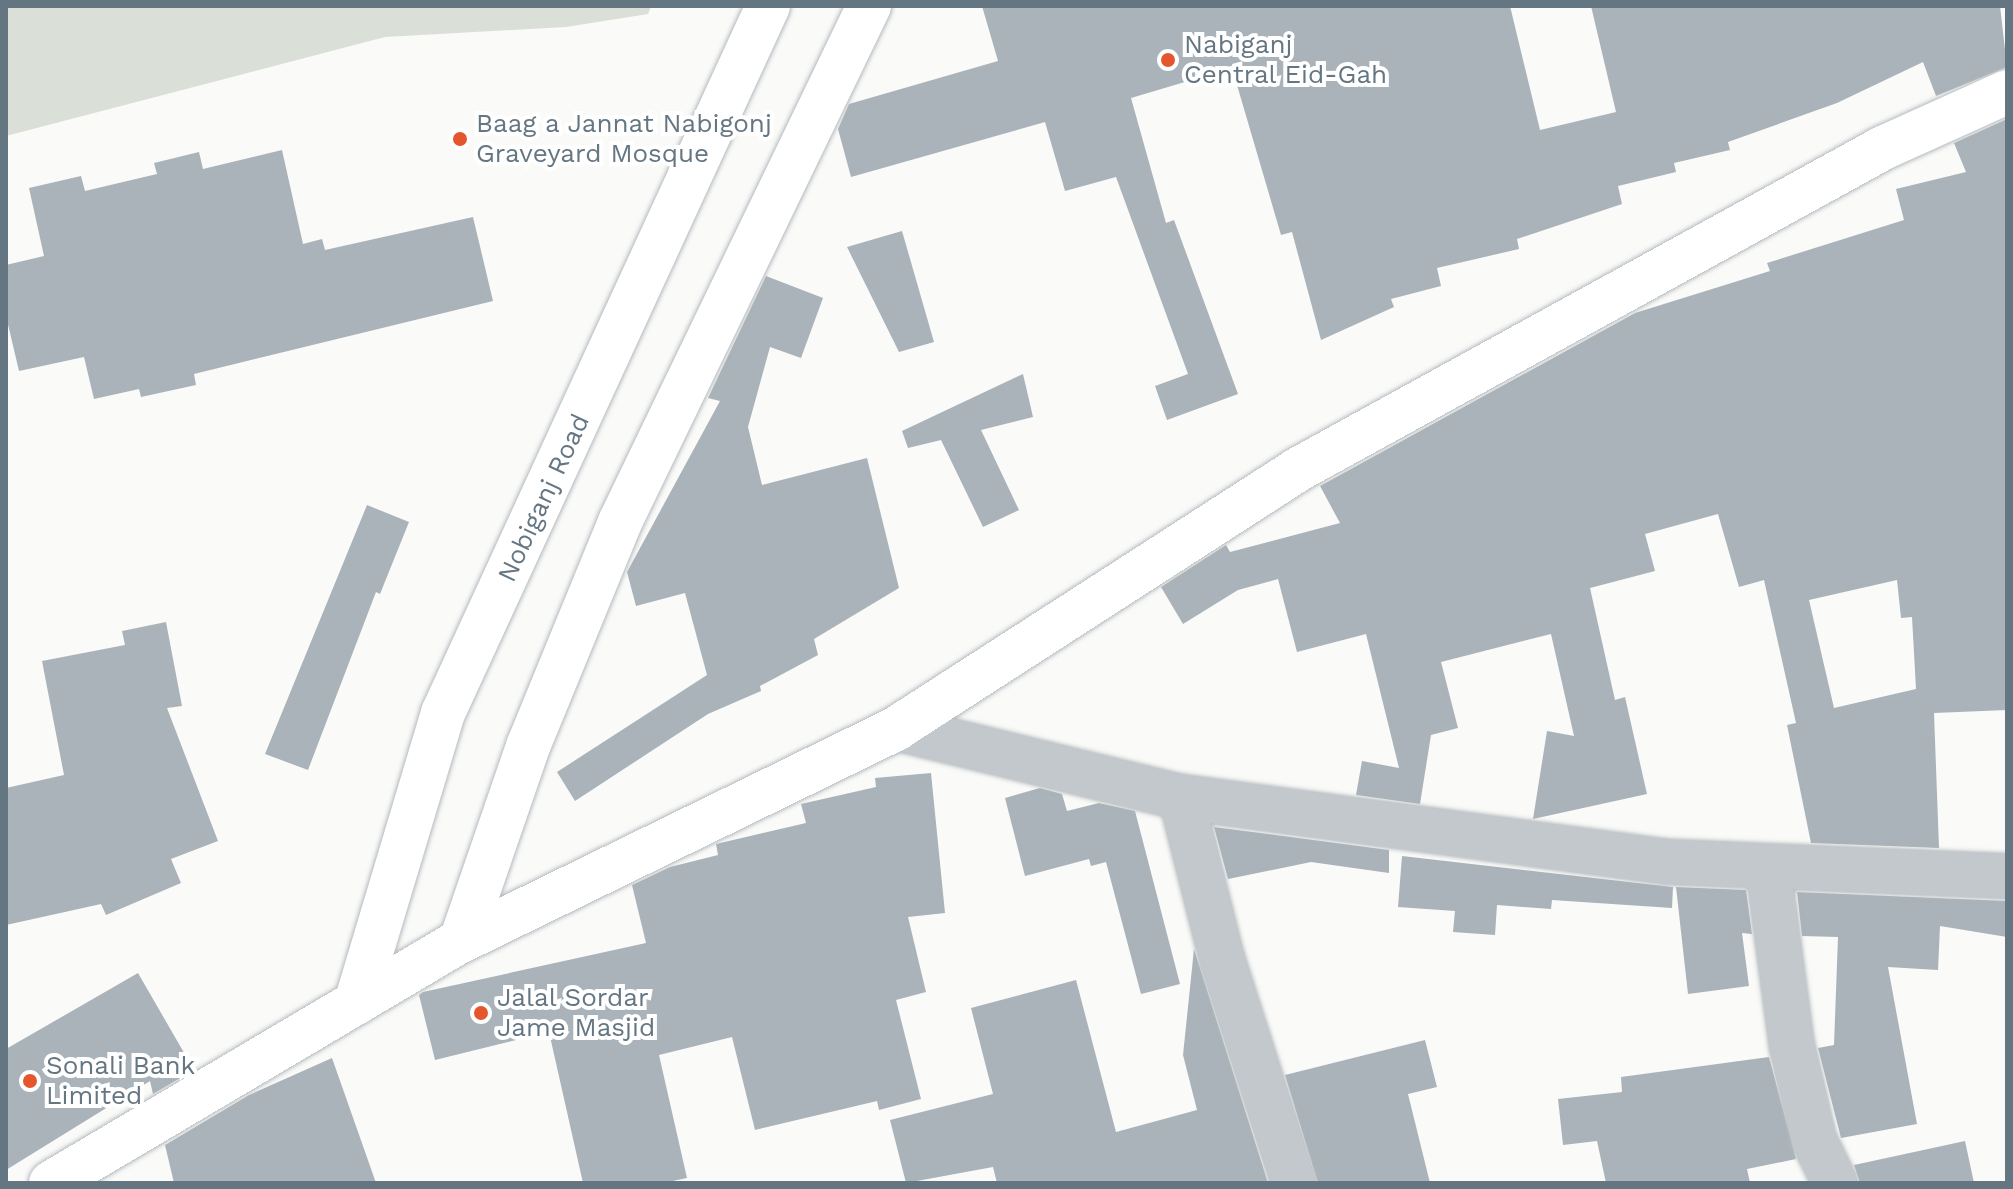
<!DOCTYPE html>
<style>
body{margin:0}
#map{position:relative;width:2013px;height:1189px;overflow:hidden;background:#fafaf8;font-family:"Work Sans",sans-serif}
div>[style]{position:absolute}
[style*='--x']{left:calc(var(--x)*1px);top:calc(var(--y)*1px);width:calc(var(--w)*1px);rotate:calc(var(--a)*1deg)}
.green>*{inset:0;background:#dadfd7}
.building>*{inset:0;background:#aab3b9}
.roads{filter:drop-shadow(0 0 2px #b3babf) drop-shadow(0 0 2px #b3babf)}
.minor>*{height:44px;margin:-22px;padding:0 22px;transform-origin:22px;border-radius:22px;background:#c3c8cc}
.secondary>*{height:44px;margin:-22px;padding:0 22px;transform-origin:22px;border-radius:22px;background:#fff}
.dots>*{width:22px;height:22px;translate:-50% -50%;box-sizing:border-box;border:4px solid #fff;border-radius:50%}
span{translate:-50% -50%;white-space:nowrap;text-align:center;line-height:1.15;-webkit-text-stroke:8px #fff;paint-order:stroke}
.poi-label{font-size:26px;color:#657683}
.left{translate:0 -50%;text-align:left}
.street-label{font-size:26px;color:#657683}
.frame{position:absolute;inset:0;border:8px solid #657683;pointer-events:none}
</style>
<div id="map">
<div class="green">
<i style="clip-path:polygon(6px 6px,651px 6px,648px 14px,566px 27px,385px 37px,6px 136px)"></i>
</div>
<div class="building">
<i style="clip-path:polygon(982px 6px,1510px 6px,1540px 130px,1616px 112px,1591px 6px,2000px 6px,2007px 67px,1936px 96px,1923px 62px,1837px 103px,1728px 142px,1730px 150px,1674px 163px,1676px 172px,1618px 186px,1622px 204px,1517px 239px,1519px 249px,1437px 268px,1441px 286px,1391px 299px,1394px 307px,1321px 340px,1292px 232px,1281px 235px,1232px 68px,1131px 98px,1166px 223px,1174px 220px,1238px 394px,1167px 420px,1155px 386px,1188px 374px,1116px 177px,1065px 191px,1045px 122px,851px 177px,838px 129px,849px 104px,998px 61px)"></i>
<i style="clip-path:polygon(evenodd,2007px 119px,2007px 710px,1934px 713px,1939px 848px,1811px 843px,1787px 725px,1796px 723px,1764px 580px,1739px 587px,1718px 514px,1645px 534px,1655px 571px,1590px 588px,1615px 700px,1625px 697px,1647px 794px,1533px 819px,1547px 731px,1574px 736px,1551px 634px,1441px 662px,1458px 728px,1431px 735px,1420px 804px,1356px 795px,1362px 761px,1399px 768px,1366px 634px,1297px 652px,1278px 579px,1238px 590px,1183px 624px,1161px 587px,1226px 545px,1230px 552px,1340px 523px,1320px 486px,1635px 313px,1770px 271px,1767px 263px,1904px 220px,1896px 189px,1966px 172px,1954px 143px,2007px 119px,1897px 580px,1901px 618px,1912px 617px,1916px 689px,1834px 708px,1809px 600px,1897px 580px)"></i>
<i style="clip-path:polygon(282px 150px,303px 244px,322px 239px,325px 250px,473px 217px,493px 301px,194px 374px,196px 385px,141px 397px,139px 389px,94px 399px,84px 357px,19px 371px,6px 316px,6px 265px,44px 256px,29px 188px,81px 176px,85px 191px,157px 174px,154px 163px,199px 152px,203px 169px)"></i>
<i style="clip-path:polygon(902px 231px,934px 342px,899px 352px,847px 247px)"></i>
<i style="clip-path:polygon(766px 276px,823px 298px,801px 358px,770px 347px,748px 427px,762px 485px,867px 458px,899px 588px,814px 639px,818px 655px,760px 686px,761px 691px,708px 714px,575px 801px,557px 772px,707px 675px,685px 593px,636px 606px,627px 572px,720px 401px,708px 398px)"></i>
<i style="clip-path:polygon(1023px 374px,1033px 417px,981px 430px,1019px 510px,983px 527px,941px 440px,908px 448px,902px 431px)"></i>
<i style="clip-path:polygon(367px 505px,409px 522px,380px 594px,376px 592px,308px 770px,265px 754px)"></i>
<i style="clip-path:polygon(166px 622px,182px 706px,167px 708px,218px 841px,171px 859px,181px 883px,106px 915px,101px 904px,6px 925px,6px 788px,64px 775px,42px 661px,125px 645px,122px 631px)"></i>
<i style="clip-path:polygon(931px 773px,945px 913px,908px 917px,926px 992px,896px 1000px,921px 1099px,879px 1110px,877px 1101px,755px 1130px,732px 1037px,659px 1055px,687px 1178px,663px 1183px,583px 1183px,549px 1032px,435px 1060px,419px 995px,423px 992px,646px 943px,632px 885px,670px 867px,718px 855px,716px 844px,806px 823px,801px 804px,876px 787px,875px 778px)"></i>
<i style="clip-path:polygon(1040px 788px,1062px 794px,1067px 811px,1099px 803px,1135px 811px,1180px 984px,1141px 994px,1106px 862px,1091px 866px,1089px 859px,1025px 876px,1005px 798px)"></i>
<i style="clip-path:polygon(1214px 827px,1389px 850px,1389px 873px,1311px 862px,1228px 879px)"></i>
<i style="clip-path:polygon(1402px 856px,1673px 887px,1672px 908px,1552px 900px,1551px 909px,1497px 905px,1495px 935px,1453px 932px,1455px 911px,1398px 907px)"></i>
<i style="clip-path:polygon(1676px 887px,1746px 890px,1752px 934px,1742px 933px,1749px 986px,1688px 994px)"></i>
<i style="clip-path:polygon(1797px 892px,2007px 901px,2007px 937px,1940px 926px,1938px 970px,1888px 967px,1917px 1124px,1841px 1138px,1818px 1048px,1834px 1045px,1838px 937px,1802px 936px)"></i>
<i style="clip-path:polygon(1194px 949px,1268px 1183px,997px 1183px,993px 1167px,906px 1183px,890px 1120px,993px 1094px,971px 1008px,1076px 980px,1116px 1132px,1197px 1110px,1183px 1055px)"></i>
<i style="clip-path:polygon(138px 973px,194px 1070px,153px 1094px,150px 1081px,6px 1170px,6px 1049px)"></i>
<i style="clip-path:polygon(1425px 1040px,1437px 1087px,1408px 1094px,1430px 1183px,1318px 1183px,1285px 1075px)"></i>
<i style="clip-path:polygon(1769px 1057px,1796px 1159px,1747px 1169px,1750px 1183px,1606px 1183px,1597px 1141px,1563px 1145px,1558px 1099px,1622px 1092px,1621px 1077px)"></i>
<i style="clip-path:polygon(332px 1058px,376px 1183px,174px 1183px,165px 1145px,249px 1095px)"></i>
<i style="clip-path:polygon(1965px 1141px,1974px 1183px,1860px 1183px,1854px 1165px)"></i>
</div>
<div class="roads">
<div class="minor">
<i style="--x:897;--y:728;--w:292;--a:13.7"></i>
<i style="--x:1181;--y:797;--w:491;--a:7.6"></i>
<i style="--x:1668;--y:862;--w:339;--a:2.4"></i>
<i style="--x:1181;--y:797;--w:167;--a:75.8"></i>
<i style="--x:1222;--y:959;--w:235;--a:72.2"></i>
<i style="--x:1768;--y:867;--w:181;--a:82.4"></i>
<i style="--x:1792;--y:1046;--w:97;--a:76.8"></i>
<i style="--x:1814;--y:1140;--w:48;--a:64"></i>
</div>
<div class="secondary">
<i style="--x:461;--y:941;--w:208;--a:-71"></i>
<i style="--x:529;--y:744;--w:240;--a:-67.7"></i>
<i style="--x:620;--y:522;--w:573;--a:-64.24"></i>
<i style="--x:356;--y:1003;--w:303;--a:-73.3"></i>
<i style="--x:443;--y:713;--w:778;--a:-65.31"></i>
<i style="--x:51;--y:1183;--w:476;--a:-30.6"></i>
<i style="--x:461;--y:941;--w:485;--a:-26"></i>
<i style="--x:897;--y:728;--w:476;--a:-32.8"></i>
<i style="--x:1297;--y:470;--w:669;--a:-28.79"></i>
<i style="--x:1883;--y:148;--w:136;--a:-24.3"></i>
</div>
</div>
<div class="dots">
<i style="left:1168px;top:60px;background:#e4572e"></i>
<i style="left:460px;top:139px;background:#e4572e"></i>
<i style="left:481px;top:1013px;background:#e4572e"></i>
<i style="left:30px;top:1081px;background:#e4572e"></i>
</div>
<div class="poi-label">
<span class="left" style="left:1184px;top:60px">Nabiganj<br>Central Eid-Gah</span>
<span class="left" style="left:476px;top:139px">Baag a Jannat Nabigonj<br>Graveyard Mosque</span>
<span class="left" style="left:497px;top:1013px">Jalal Sordar<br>Jame Masjid</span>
<span class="left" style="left:46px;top:1081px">Sonali Bank<br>Limited</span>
</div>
<div class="street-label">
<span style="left:544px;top:498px;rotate:-65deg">Nobiganj Road</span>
</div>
<div class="frame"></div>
</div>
